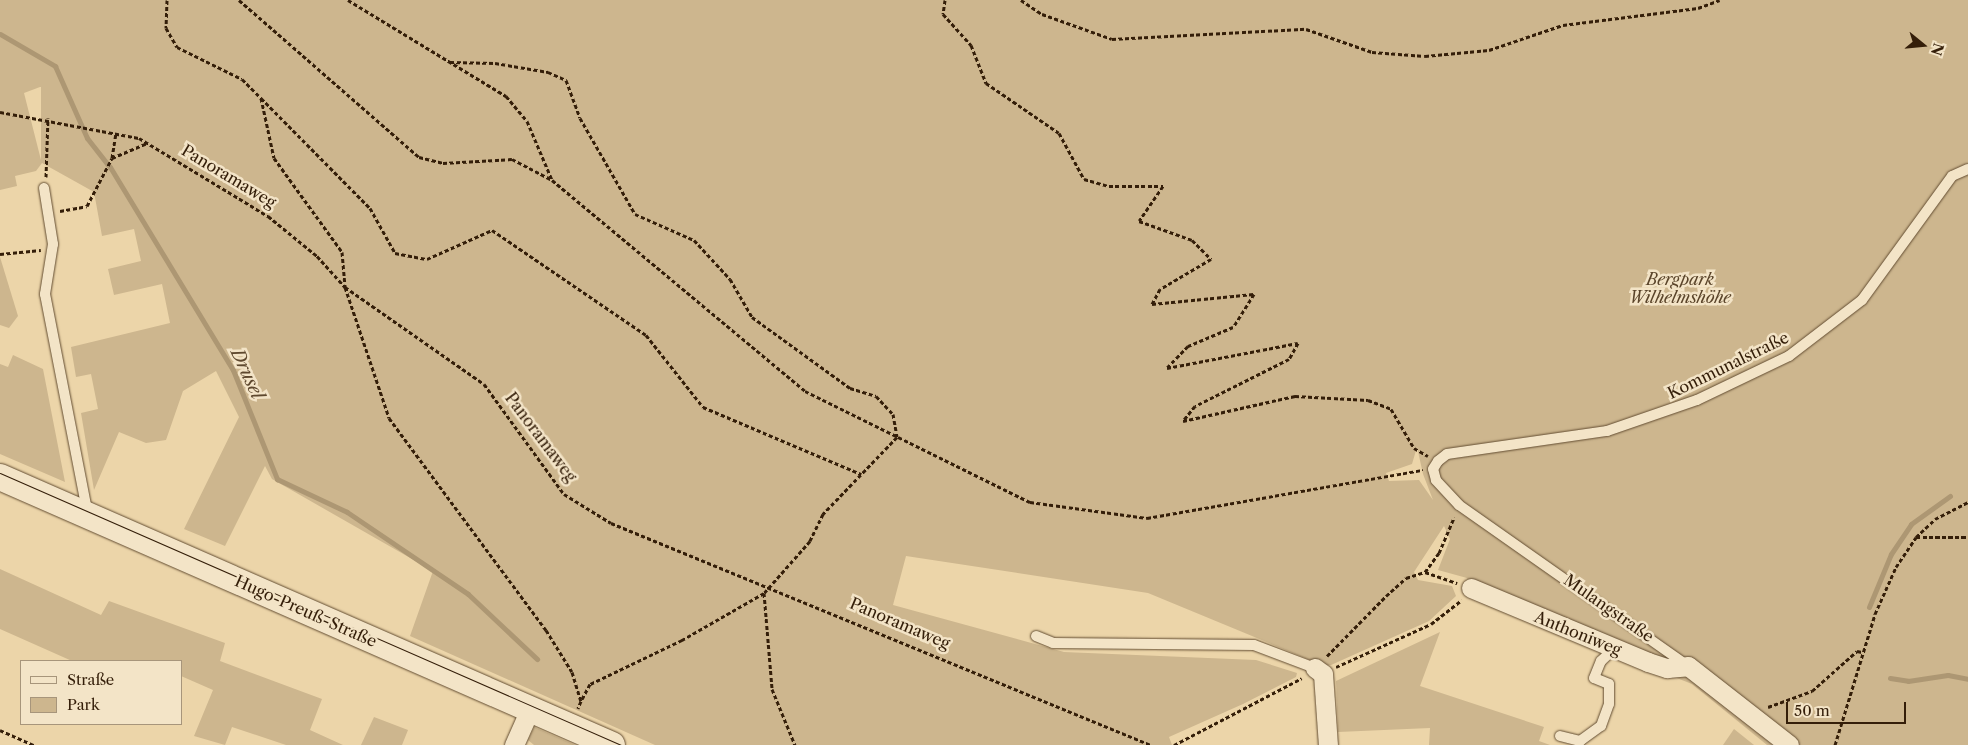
<!DOCTYPE html>
<meta charset="utf-8">
<style>
body{margin:0}
#map{position:relative;width:1968px;height:745px;overflow:hidden;background:#ecd5a9;font-family:"Libre Caslon Text",serif}
div>[style]{position:absolute}
[style*='--x']{left:calc(var(--x)*1px);top:calc(var(--y)*1px);width:calc(var(--w)*1px);rotate:calc(var(--a)*1deg)}
.green>*{inset:0;background:#cdb68e}
.stream>*{height:5px;margin:-2.5px;padding:0 2.5px;transform-origin:2.5px;border-radius:2.5px;background:#ad9773}
.path>*{height:3px;margin-top:-1.5px;transform-origin:0;background:repeating-linear-gradient(90deg,#341e09 0 4px,transparent 0 6.5px)}
.roads{filter:drop-shadow(0 0 1px #624c31) drop-shadow(0 0 1px #624c31)}
.lane>*{height:10px;margin:-5px;padding:0 5px;transform-origin:5px;border-radius:5px;background:#f3e4c7}
.street>*{height:19px;margin:-9.5px;padding:0 9.5px;transform-origin:9.5px;border-radius:9.5px;background:#f3e4c7}
.secondary>*{height:26px;margin:-13px;padding:0 13px;transform-origin:13px;border-radius:13px;background:#f3e4c7}
.tram>*{height:1px;margin:-0.5px;padding:0 0.5px;transform-origin:0.5px;border-radius:0.5px;background:#341e09}
span{translate:-50% -50%;white-space:nowrap;text-align:center;line-height:1.15;-webkit-text-stroke:5px #f3e4c7;paint-order:stroke}
.street-label{font-size:16px;color:#341e09}
.park-label{font-size:16px;color:#5a442a;font-style:italic}
.water-label{font-size:18px;color:#5e482e;font-style:italic}
.legend{position:absolute;left:20px;top:660px;width:162px;height:65px;box-sizing:border-box;background:#f3e4c7;border:1px solid #a7957b;margin:0;padding:6px 9px;list-style:none;font-size:15px;color:#341e09}
.legend li{display:flex;align-items:center;gap:10px;height:25px}
.legend b{width:25px;border:1px solid #a7957b}
.north{position:absolute;left:1898px;top:20px;width:50px;height:50px;-webkit-text-stroke:4px #f3e4c7;paint-order:stroke;rotate:107deg;font-size:14px;font-weight:700;line-height:20px;text-align:center;color:#341e09}
.north::after{content:'';display:block;margin:auto;width:18px;height:22px;background:#341e09;clip-path:polygon(50% 0,100% 100%,50% 72%,0 100%)}
.scale{position:absolute;left:1786px;top:702px;width:120px;height:22px;box-sizing:border-box;border:2px solid #341e09;border-top:0;padding-left:6px;font-size:15px;line-height:18px;white-space:nowrap;color:#341e09;-webkit-text-stroke:4px #f3e4c7;paint-order:stroke}
</style>
<div id="map">
<div class="green">
<i style="clip-path:polygon(evenodd,0 0,1968px 0,1968px 745px,1767px 745px,1692px 684px,1477px 600px,1467px 578px,1438px 570px,1450px 539px,1444px 526px,1414px 572px,1418px 580px,1452px 586px,1456px 596px,1429px 621px,1331px 665px,1322px 665px,1148px 593px,906px 556px,893px 605px,1064px 652px,1256px 660px,1297px 673px,1296px 677px,1243px 704px,1169px 737px,1172px 745px,655px 745px,410px 636px,433px 571px,272px 479px,265px 466px,225px 546px,184px 529px,239px 417px,216px 371px,183px 391px,166px 440px,146px 443px,119px 432px,94px 490px,81px 413px,98px 409px,91px 374px,76px 377px,71px 347px,170px 323px,162px 284px,114px 295px,108px 269px,141px 261px,134px 229px,102px 236px,94px 192px,42px 163px,36px 171px,15px 176px,17px 186px,0 190px,0 0,40px 87px,41px 87px,41px 160px,24px 93px,40px 87px,0 0,1417px 447px,1423px 474px,1433px 500px,1419px 480px,1389px 481px,1386px 473px,1412px 464px,1417px 447px)"></i>
<i style="clip-path:polygon(0 257px,18px 316px,9px 328px,0 325px)"></i>
<i style="clip-path:polygon(13px 355px,43px 369px,65px 482px,0 454px,0 364px,8px 367px)"></i>
<i style="clip-path:polygon(0 569px,101px 615px,109px 601px,225px 643px,220px 661px,322px 699px,310px 730px,343px 745px,286px 745px,232px 727px,225px 745px,194px 736px,213px 690px,181px 676px,181px 661px,72px 661px,0 629px)"></i>
<i style="clip-path:polygon(1440px 632px,1420px 686px,1544px 727px,1539px 741px,1550px 745px,1429px 745px,1430px 728px,1338px 732px,1336px 681px)"></i>
<i style="clip-path:polygon(374px 717px,408px 730px,402px 745px,361px 745px)"></i>
<i style="clip-path:polygon(534px 727px,575px 745px,534px 745px,528px 740px)"></i>
<i style="clip-path:polygon(1734px 729px,1754px 745px,1723px 745px)"></i>
</div>
<div class="stream">
<i style="--x:0;--y:34;--w:64;--a:30.2"></i>
<i style="--x:55;--y:66;--w:79;--a:66"></i>
<i style="--x:87;--y:138;--w:37;--a:52"></i>
<i style="--x:110;--y:167;--w:237;--a:58.8"></i>
<i style="--x:233;--y:370;--w:118;--a:68"></i>
<i style="--x:277;--y:479;--w:77;--a:25.2"></i>
<i style="--x:347;--y:512;--w:146;--a:34.1"></i>
<i style="--x:468;--y:594;--w:95;--a:43.3"></i>
<i style="--x:1869;--y:607;--w:57;--a:-67.5"></i>
<i style="--x:1891;--y:554;--w:36;--a:-56"></i>
<i style="--x:1911;--y:524;--w:48;--a:-35.7"></i>
<i style="--x:1890;--y:678;--w:18;--a:9"></i>
<i style="--x:1908;--y:681;--w:40;--a:-8.5"></i>
<i style="--x:1948;--y:675;--w:20;--a:11"></i>
</div>
<div class="path">
<i style="--x:167;--y:0;--w:28;--a:92"></i>
<i style="--x:166;--y:28;--w:22;--a:60"></i>
<i style="--x:177;--y:47;--w:72;--a:26.2"></i>
<i style="--x:242;--y:79;--w:27;--a:45"></i>
<i style="--x:261;--y:98;--w:61;--a:77.8"></i>
<i style="--x:274;--y:158;--w:116;--a:54.1"></i>
<i style="--x:342;--y:252;--w:35;--a:85"></i>
<i style="--x:345;--y:287;--w:138;--a:71.4"></i>
<i style="--x:389;--y:418;--w:264;--a:53.5"></i>
<i style="--x:546;--y:630;--w:49;--a:58.2"></i>
<i style="--x:572;--y:672;--w:30;--a:73"></i>
<i style="--x:581;--y:701;--w:8;--a:113"></i>
<i style="--x:239;--y:0;--w:239;--a:41.1"></i>
<i style="--x:419;--y:157;--w:25;--a:14"></i>
<i style="--x:443;--y:163;--w:69;--a:-3.3"></i>
<i style="--x:512;--y:159;--w:45;--a:27.7"></i>
<i style="--x:552;--y:180;--w:329;--a:39.8"></i>
<i style="--x:805;--y:391;--w:251;--a:26.3"></i>
<i style="--x:1030;--y:502;--w:118;--a:7.8"></i>
<i style="--x:1147;--y:518;--w:280;--a:-9.9"></i>
<i style="--x:348;--y:0;--w:185;--a:31.3"></i>
<i style="--x:506;--y:96;--w:33;--a:50"></i>
<i style="--x:527;--y:121;--w:64;--a:67"></i>
<i style="--x:945;--y:0;--w:14;--a:98"></i>
<i style="--x:943;--y:14;--w:42;--a:47.9"></i>
<i style="--x:971;--y:45;--w:41;--a:68.5"></i>
<i style="--x:986;--y:83;--w:88;--a:34.4"></i>
<i style="--x:1059;--y:133;--w:52;--a:61.5"></i>
<i style="--x:1084;--y:179;--w:26;--a:16"></i>
<i style="--x:1109;--y:186;--w:54;--a:0"></i>
<i style="--x:1163;--y:186;--w:42;--a:124.4"></i>
<i style="--x:1139;--y:221;--w:56;--a:19.7"></i>
<i style="--x:1192;--y:240;--w:27;--a:45"></i>
<i style="--x:1211;--y:259;--w:59;--a:149.5"></i>
<i style="--x:1160;--y:289;--w:17;--a:118"></i>
<i style="--x:1152;--y:304;--w:102;--a:-5.6"></i>
<i style="--x:1254;--y:294;--w:39;--a:122"></i>
<i style="--x:1233;--y:327;--w:49;--a:157.1"></i>
<i style="--x:1188;--y:346;--w:30;--a:134"></i>
<i style="--x:1167;--y:368;--w:133;--a:-10.8"></i>
<i style="--x:1298;--y:343;--w:18;--a:119"></i>
<i style="--x:1289;--y:359;--w:105;--a:153.4"></i>
<i style="--x:1195;--y:406;--w:19;--a:129"></i>
<i style="--x:1183;--y:421;--w:115;--a:-12.6"></i>
<i style="--x:1295;--y:396;--w:73;--a:3.1"></i>
<i style="--x:1368;--y:400;--w:25;--a:21"></i>
<i style="--x:1391;--y:409;--w:45;--a:59.5"></i>
<i style="--x:1414;--y:448;--w:16;--a:30"></i>
<i style="--x:1021;--y:0;--w:25;--a:34"></i>
<i style="--x:1042;--y:14;--w:74;--a:19.7"></i>
<i style="--x:1112;--y:39;--w:194;--a:-3"></i>
<i style="--x:1306;--y:29;--w:70;--a:19.2"></i>
<i style="--x:1372;--y:52;--w:53;--a:4.3"></i>
<i style="--x:1425;--y:56;--w:64;--a:-5.4"></i>
<i style="--x:1489;--y:50;--w:78;--a:-18.7"></i>
<i style="--x:1563;--y:25;--w:136;--a:-7.2"></i>
<i style="--x:1698;--y:8;--w:23;--a:-20"></i>
<i style="--x:450;--y:62;--w:45;--a:1.3"></i>
<i style="--x:495;--y:63;--w:54;--a:9.6"></i>
<i style="--x:548;--y:72;--w:20;--a:24"></i>
<i style="--x:566;--y:80;--w:40;--a:69.8"></i>
<i style="--x:580;--y:118;--w:111;--a:60.2"></i>
<i style="--x:635;--y:214;--w:64;--a:23.8"></i>
<i style="--x:694;--y:240;--w:53;--a:47.3"></i>
<i style="--x:730;--y:279;--w:44;--a:59.9"></i>
<i style="--x:752;--y:317;--w:121;--a:35.9"></i>
<i style="--x:850;--y:388;--w:27;--a:17"></i>
<i style="--x:876;--y:396;--w:25;--a:47"></i>
<i style="--x:893;--y:414;--w:23;--a:80"></i>
<i style="--x:897;--y:437;--w:107;--a:133.9"></i>
<i style="--x:823;--y:514;--w:30;--a:116"></i>
<i style="--x:810;--y:541;--w:69;--a:131.5"></i>
<i style="--x:764;--y:593;--w:95;--a:150.2"></i>
<i style="--x:682;--y:640;--w:102;--a:154.4"></i>
<i style="--x:590;--y:684;--w:19;--a:118"></i>
<i style="--x:261;--y:98;--w:155;--a:45.3"></i>
<i style="--x:370;--y:208;--w:51;--a:60.9"></i>
<i style="--x:395;--y:253;--w:33;--a:11"></i>
<i style="--x:427;--y:259;--w:71;--a:-24"></i>
<i style="--x:492;--y:230;--w:186;--a:34.3"></i>
<i style="--x:646;--y:335;--w:92;--a:51.6"></i>
<i style="--x:703;--y:407;--w:172;--a:23"></i>
<i style="--x:0;--y:112;--w:141;--a:10.6"></i>
<i style="--x:139;--y:138;--w:151;--a:31.2"></i>
<i style="--x:268;--y:216;--w:63;--a:39.2"></i>
<i style="--x:317;--y:256;--w:42;--a:47.9"></i>
<i style="--x:345;--y:287;--w:169;--a:34.9"></i>
<i style="--x:484;--y:384;--w:136;--a:54"></i>
<i style="--x:564;--y:494;--w:55;--a:31.7"></i>
<i style="--x:611;--y:523;--w:584;--a:22.35"></i>
<i style="--x:112;--y:158;--w:38;--a:-23"></i>
<i style="--x:46;--y:177;--w:59;--a:-88.1"></i>
<i style="--x:60;--y:211;--w:27;--a:-10"></i>
<i style="--x:87;--y:206;--w:54;--a:-62.5"></i>
<i style="--x:112;--y:158;--w:25;--a:-81"></i>
<i style="--x:0;--y:254;--w:41;--a:-5.6"></i>
<i style="--x:1916;--y:537;--w:52;--a:0"></i>
<i style="--x:1425;--y:572;--w:34;--a:19"></i>
<i style="--x:764;--y:593;--w:96;--a:85.2"></i>
<i style="--x:772;--y:689;--w:61;--a:67.7"></i>
<i style="--x:1327;--y:656;--w:84;--a:-45.5"></i>
<i style="--x:1386;--y:596;--w:27;--a:-42"></i>
<i style="--x:1406;--y:578;--w:20;--a:-18"></i>
<i style="--x:1425;--y:572;--w:24;--a:-54"></i>
<i style="--x:1439;--y:553;--w:39;--a:-67"></i>
<i style="--x:1336;--y:667;--w:104;--a:-24.4"></i>
<i style="--x:1431;--y:624;--w:39;--a:-38"></i>
<i style="--x:1768;--y:707;--w:47;--a:-20"></i>
<i style="--x:1812;--y:691;--w:60;--a:-41.6"></i>
<i style="--x:1857;--y:651;--w:5;--a:11"></i>
<i style="--x:0;--y:730;--w:37;--a:24"></i>
<i style="--x:1174;--y:745;--w:144;--a:-27.6"></i>
<i style="--x:1835;--y:745;--w:137;--a:-73"></i>
<i style="--x:1875;--y:614;--w:51;--a:-65.9"></i>
<i style="--x:1896;--y:567;--w:36;--a:-56"></i>
<i style="--x:1916;--y:537;--w:26;--a:-43"></i>
<i style="--x:1935;--y:519;--w:37;--a:-27"></i>
</div>
<div class="roads">
<div class="lane">
<i style="--x:44;--y:188;--w:57;--a:80.9"></i>
<i style="--x:53;--y:244;--w:51;--a:99.1"></i>
<i style="--x:45;--y:294;--w:221;--a:79"></i>
<i style="--x:1036;--y:636;--w:18;--a:22"></i>
<i style="--x:1053;--y:643;--w:201;--a:0.6"></i>
<i style="--x:1254;--y:645;--w:65;--a:20.7"></i>
<i style="--x:1688;--y:666;--w:280;--a:-144.9"></i>
<i style="--x:1459;--y:505;--w:34;--a:-133"></i>
<i style="--x:1436;--y:480;--w:11;--a:-105"></i>
<i style="--x:1433;--y:469;--w:9;--a:-58"></i>
<i style="--x:1438;--y:461;--w:11;--a:-38"></i>
<i style="--x:1447;--y:454;--w:162;--a:-8.2"></i>
<i style="--x:1607;--y:431;--w:95;--a:-19"></i>
<i style="--x:1697;--y:400;--w:102;--a:-25.6"></i>
<i style="--x:1789;--y:356;--w:92;--a:-37.5"></i>
<i style="--x:1862;--y:300;--w:153;--a:-54"></i>
<i style="--x:1952;--y:176;--w:17;--a:-24"></i>
<i style="--x:1560;--y:736;--w:21;--a:14"></i>
<i style="--x:1580;--y:741;--w:26;--a:-36"></i>
<i style="--x:1601;--y:726;--w:23;--a:-70"></i>
<i style="--x:1609;--y:704;--w:20;--a:-90"></i>
<i style="--x:1609;--y:684;--w:16;--a:-158"></i>
<i style="--x:1594;--y:678;--w:18;--a:-68"></i>
<i style="--x:1601;--y:661;--w:19;--a:-43"></i>
</div>
<div class="street">
<i style="--x:1471;--y:588;--w:192;--a:22.7"></i>
<i style="--x:1648;--y:662;--w:20;--a:18"></i>
<i style="--x:1667;--y:668;--w:21;--a:-5"></i>
<i style="--x:1688;--y:666;--w:128;--a:38"></i>
<i style="--x:1315;--y:668;--w:10;--a:37"></i>
<i style="--x:1323;--y:674;--w:71;--a:86"></i>
<i style="--x:514;--y:745;--w:39;--a:-66"></i>
</div>
<div class="secondary">
<i style="--x:0;--y:477;--w:668;--a:23.65"></i>
</div>
</div>
<div class="tram">
<i style="--x:0;--y:473;--w:678;--a:23.65"></i>
</div>
<div class="street-label">
<span style="left:229px;top:176px;rotate:31deg">Panoramaweg</span>
<span style="left:1728px;top:365px;rotate:-26deg">Kommunalstraße</span>
<span style="left:541px;top:437px;rotate:53deg">Panoramaweg</span>
<span style="left:1609px;top:608px;rotate:35deg">Mulangstraße</span>
<span style="left:306px;top:611px;rotate:24deg">Hugo-Preuß-Straße</span>
<span style="left:900px;top:623px;rotate:23deg">Panoramaweg</span>
<span style="left:1578px;top:633px;rotate:22deg">Anthoniweg</span>
</div>
<div class="park-label">
<span style="left:1680px;top:288px">Bergpark<br>Wilhelmshöhe</span>
</div>
<div class="water-label">
<span style="left:247px;top:374px;rotate:65deg">Drusel</span>
</div>
<ul class="legend">
<li><b style="height:6px;background:#f3e4c7"></b>Straße</li>
<li><b style="height:14px;background:#cdb68e"></b>Park</li>
</ul>
<div class="north">N</div>
<div class="scale">50 m</div>
</div>
